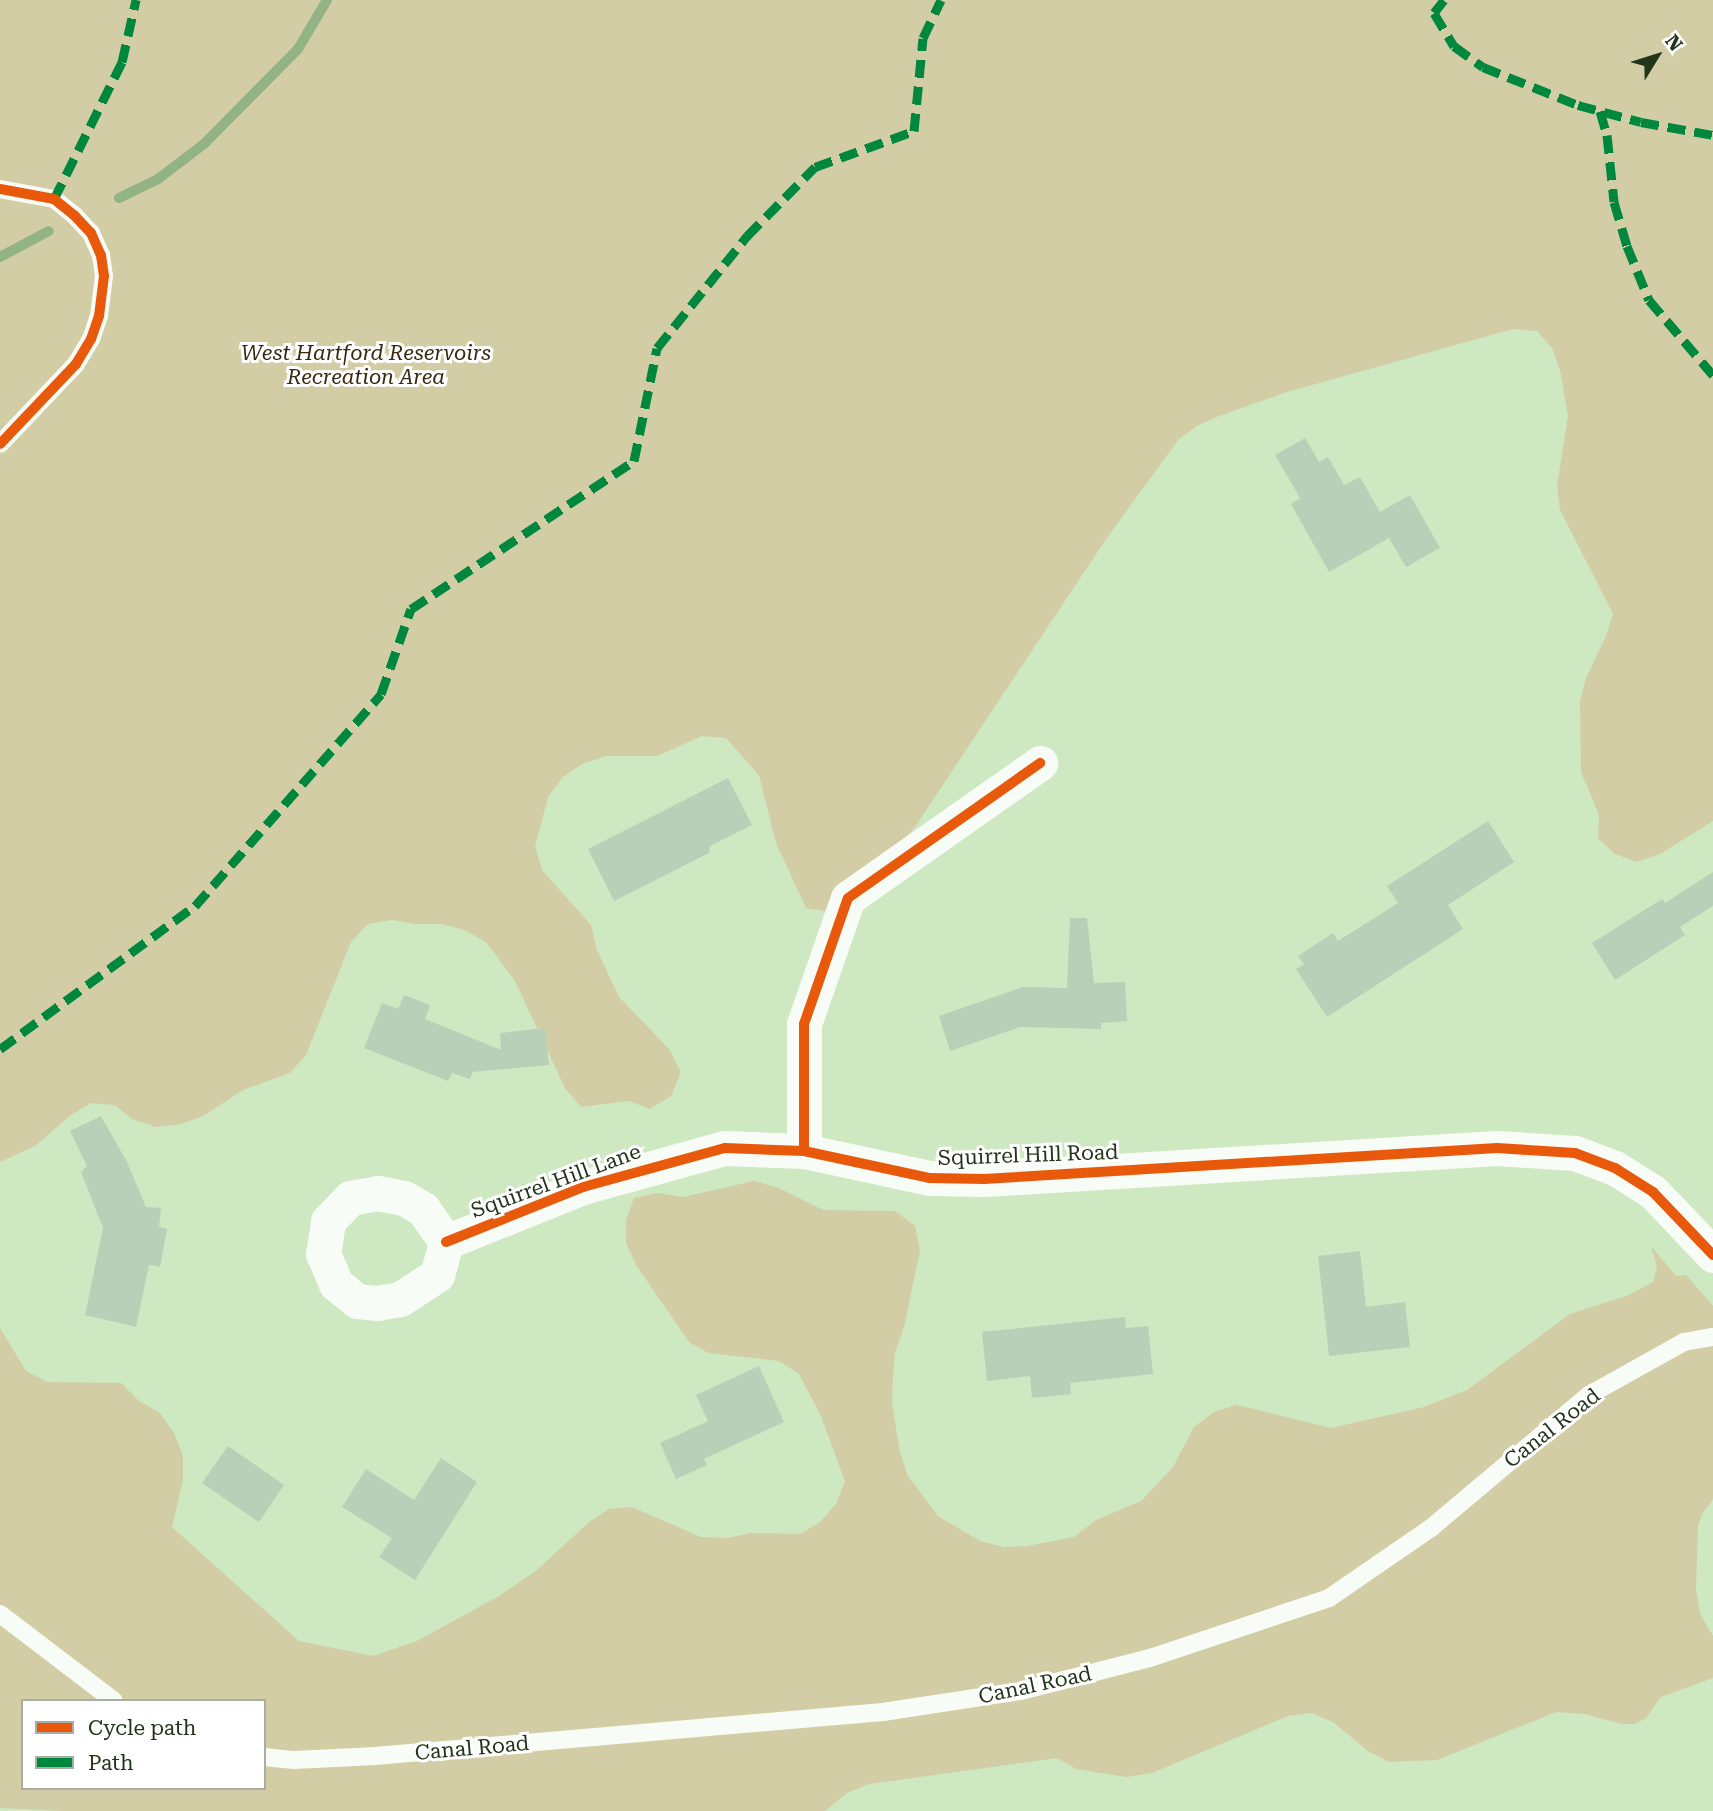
<!DOCTYPE html>
<style>
body{margin:0}
#map{position:relative;width:1713px;height:1811px;overflow:hidden;background:#cee8c2;font-family:"Roboto Serif",serif}
div>[style]{position:absolute}
[style*='--x']{left:calc(var(--x)*1px);top:calc(var(--y)*1px);width:calc(var(--w)*1px);rotate:calc(var(--a)*1deg)}
.green>*{inset:0;background:#d2cda4}
.stream>*{height:10px;margin:-5px;padding:0 5px;transform-origin:5px;border-radius:5px;background:#92b384}
.building>*{inset:0;background:#b9d0b8}
.lane>*{height:18px;margin:-9px;padding:0 9px;transform-origin:9px;border-radius:9px;background:#f8fcf6}
.street>*{height:35px;margin:-17.5px;padding:0 17.5px;transform-origin:17.5px;border-radius:17.5px;background:#f8fcf6}
.quiet>*{height:9px;margin-top:-4.5px;transform-origin:0;background:repeating-linear-gradient(90deg,#00873e 0 18px,transparent 0 27px)}
.cycleway>*{height:10px;margin:-5px;padding:0 5px;transform-origin:5px;border-radius:5px;background:#e8590c}
span{translate:-50% -50%;white-space:nowrap;text-align:center;line-height:1.15;-webkit-text-stroke:6px #fff;paint-order:stroke}
.park-label{font-size:21px;color:#392910;font-style:italic}
.street-label{font-size:21px;color:#22341a}
.legend{position:absolute;left:21px;top:1699px;width:245px;height:91px;box-sizing:border-box;background:#fff;border:2px solid #a7aea3;margin:0;padding:9px 12px;list-style:none;font-size:21px;color:#22341a}
.legend li{display:flex;align-items:center;gap:14px;height:35px}
.legend b{width:35px;border:2px solid #a7aea3}
.north{position:absolute;left:1622px;top:21px;width:70px;height:70px;-webkit-text-stroke:5px #fff;paint-order:stroke;rotate:52deg;font-size:19px;font-weight:700;line-height:28px;text-align:center;color:#22341a}
.north::after{content:'';display:block;margin:auto;width:24px;height:32px;background:#22341a;clip-path:polygon(50% 0,100% 100%,50% 72%,0 100%)}
</style>
<div id="map">
<div class="green">
<i style="clip-path:polygon(0 0,1713px 0,1713px 821px,1660px 854px,1637px 862px,1615px 854px,1598px 838px,1599px 815px,1581px 772px,1580px 702px,1586px 678px,1606px 636px,1613px 614px,1560px 510px,1557px 486px,1568px 416px,1560px 370px,1552px 348px,1537px 331px,1513px 329px,1287px 392px,1219px 416px,1197px 426px,1178px 440px,1104px 542px,915px 827px,852px 899px,830px 912px,806px 908px,776px 843px,759px 775px,726px 738px,702px 736px,657px 756px,606px 756px,582px 764px,563px 777px,548px 797px,535px 846px,542px 870px,591px 925px,597px 950px,619px 997px,669px 1049px,681px 1072px,671px 1096px,650px 1109px,629px 1101px,581px 1107px,565px 1088px,515px 981px,486px 942px,465px 930px,441px 924px,415px 924px,392px 920px,368px 924px,351px 942px,306px 1055px,290px 1073px,243px 1090px,203px 1116px,181px 1124px,156px 1127px,132px 1119px,115px 1105px,91px 1103px,71px 1115px,35px 1146px,0 1162px)"></i>
<i style="clip-path:polygon(evenodd,754px 1181px,779px 1188px,823px 1210px,895px 1211px,915px 1226px,920px 1251px,904px 1327px,895px 1352px,893px 1377px,892px 1403px,900px 1452px,908px 1476px,938px 1516px,980px 1541px,1004px 1547px,1027px 1546px,1074px 1537px,1096px 1520px,1141px 1501px,1173px 1467px,1194px 1427px,1214px 1412px,1237px 1405px,1331px 1428px,1424px 1407px,1467px 1390px,1570px 1314px,1629px 1295px,1653px 1282px,1657px 1267px,1651px 1246px,1676px 1276px,1686px 1275px,1713px 1306px,1713px 1499px,1702px 1514px,1698px 1526px,1696px 1589px,1700px 1614px,1713px 1636px,1713px 1678px,1661px 1697px,1646px 1718px,1635px 1724px,1622px 1724px,1584px 1714px,1556px 1712px,1437px 1760px,1389px 1762px,1368px 1751px,1333px 1722px,1311px 1713px,1288px 1716px,1152px 1773px,1127px 1777px,1076px 1769px,1057px 1758px,869px 1784px,847px 1793px,825px 1811px,61px 1811px,0 1808px,0 1328px,26px 1371px,47px 1382px,121px 1383px,139px 1401px,160px 1413px,174px 1433px,183px 1456px,183px 1480px,172px 1527px,299px 1641px,373px 1656px,417px 1641px,499px 1596px,537px 1570px,589px 1522px,609px 1509px,632px 1507px,701px 1537px,727px 1538px,751px 1533px,800px 1534px,820px 1522px,836px 1504px,845px 1481px,821px 1416px,799px 1374px,779px 1361px,708px 1353px,689px 1342px,636px 1265px,626px 1243px,626px 1220px,634px 1198px,658px 1193px,683px 1197px,754px 1181px,23px 1701px,264px 1701px,264px 1788px,23px 1788px,23px 1701px)"></i>
</div>
<div class="stream">
<i style="--x:119;--y:198;--w:43;--a:-26"></i>
<i style="--x:158;--y:179;--w:58;--a:-37.3"></i>
<i style="--x:204;--y:144;--w:134;--a:-45.3"></i>
<i style="--x:298;--y:49;--w:57;--a:-59.4"></i>
<i style="--x:0;--y:257;--w:55;--a:-28"></i>
</div>
<div class="building">
<i style="clip-path:polygon(1305px 438px,1319px 462px,1328px 457px,1344px 485px,1360px 477px,1380px 512px,1410px 495px,1440px 548px,1406px 567px,1389px 538px,1329px 572px,1291px 504px,1300px 498px,1275px 455px)"></i>
<i style="clip-path:polygon(728px 778px,752px 825px,710px 846px,709px 853px,614px 901px,588px 849px)"></i>
<i style="clip-path:polygon(1488px 821px,1514px 862px,1448px 905px,1463px 929px,1327px 1017px,1296px 969px,1304px 964px,1298px 956px,1333px 933px,1338px 941px,1398px 903px,1387px 886px)"></i>
<i style="clip-path:polygon(1713px 872px,1713px 906px,1680px 927px,1685px 935px,1615px 980px,1592px 943px,1662px 899px,1665px 903px)"></i>
<i style="clip-path:polygon(1070px 918px,1087px 918px,1094px 983px,1125px 982px,1127px 1021px,1101px 1023px,1101px 1029px,1020px 1027px,950px 1051px,939px 1016px,1023px 987px,1067px 988px)"></i>
<i style="clip-path:polygon(404px 995px,430px 1005px,425px 1019px,501px 1050px,500px 1033px,545px 1028px,549px 1065px,473px 1072px,470px 1079px,452px 1073px,448px 1081px,364px 1048px,382px 1003px,398px 1009px)"></i>
<i style="clip-path:polygon(101px 1116px,127px 1162px,146px 1207px,161px 1208px,159px 1227px,167px 1229px,160px 1267px,149px 1265px,136px 1327px,85px 1315px,103px 1228px,81px 1172px,87px 1166px,70px 1131px)"></i>
<i style="clip-path:polygon(1360px 1251px,1366px 1307px,1405px 1302px,1410px 1347px,1329px 1356px,1318px 1256px)"></i>
<i style="clip-path:polygon(1125px 1317px,1126px 1328px,1148px 1326px,1153px 1374px,1070px 1383px,1071px 1394px,1032px 1398px,1030px 1376px,987px 1381px,982px 1332px)"></i>
<i style="clip-path:polygon(759px 1366px,784px 1422px,704px 1459px,707px 1465px,676px 1479px,660px 1443px,708px 1421px,696px 1395px)"></i>
<i style="clip-path:polygon(228px 1446px,284px 1485px,259px 1522px,202px 1483px)"></i>
<i style="clip-path:polygon(441px 1458px,477px 1482px,415px 1580px,379px 1557px,392px 1538px,342px 1507px,366px 1469px,414px 1500px)"></i>
</div>
<div class="lane">
<i style="--x:0;--y:189;--w:55;--a:10.5"></i>
<i style="--x:54;--y:199;--w:26;--a:39"></i>
<i style="--x:74;--y:215;--w:25;--a:47"></i>
<i style="--x:91;--y:233;--w:24;--a:66"></i>
<i style="--x:101;--y:255;--w:21;--a:82"></i>
<i style="--x:104;--y:276;--w:40;--a:97.1"></i>
<i style="--x:99;--y:316;--w:24;--a:109"></i>
<i style="--x:91;--y:339;--w:29;--a:121"></i>
<i style="--x:76;--y:364;--w:110;--a:133.5"></i>
<i style="--x:0;--y:1614;--w:143;--a:37.3"></i>
<i style="--x:264;--y:1757;--w:30;--a:6"></i>
<i style="--x:294;--y:1760;--w:81;--a:-2.8"></i>
<i style="--x:375;--y:1756;--w:510;--a:-4.95"></i>
<i style="--x:883;--y:1712;--w:140;--a:-8.7"></i>
<i style="--x:1021;--y:1691;--w:136;--a:-14.4"></i>
<i style="--x:1153;--y:1657;--w:186;--a:-18.5"></i>
<i style="--x:1329;--y:1598;--w:124;--a:-34.5"></i>
<i style="--x:1431;--y:1528;--w:207;--a:-40.1"></i>
<i style="--x:1589;--y:1395;--w:109;--a:-29.2"></i>
<i style="--x:1684;--y:1342;--w:29;--a:-10"></i>
</div>
<div class="street">
<i style="--x:804;--y:1151;--w:127;--a:-90"></i>
<i style="--x:804;--y:1024;--w:133;--a:-70.8"></i>
<i style="--x:848;--y:898;--w:235;--a:-35.1"></i>
<i style="--x:378;--y:1193;--w:26;--a:11"></i>
<i style="--x:404;--y:1198;--w:22;--a:30"></i>
<i style="--x:423;--y:1209;--w:40;--a:55.1"></i>
<i style="--x:446;--y:1242;--w:34;--a:105"></i>
<i style="--x:437;--y:1275;--w:44;--a:147"></i>
<i style="--x:400;--y:1299;--w:22;--a:170"></i>
<i style="--x:378;--y:1303;--w:21;--a:-175"></i>
<i style="--x:357;--y:1301;--w:27;--a:-141"></i>
<i style="--x:336;--y:1284;--w:33;--a:-113"></i>
<i style="--x:323;--y:1254;--w:33;--a:-81"></i>
<i style="--x:328;--y:1221;--w:32;--a:-46"></i>
<i style="--x:350;--y:1198;--w:28;--a:-10"></i>
<i style="--x:446;--y:1242;--w:148;--a:-21.9"></i>
<i style="--x:583;--y:1187;--w:147;--a:-15.4"></i>
<i style="--x:725;--y:1148;--w:79;--a:2.2"></i>
<i style="--x:804;--y:1151;--w:129;--a:12.1"></i>
<i style="--x:930;--y:1178;--w:54;--a:1.1"></i>
<i style="--x:984;--y:1179;--w:514;--a:-3.46"></i>
<i style="--x:1497;--y:1148;--w:78;--a:3.7"></i>
<i style="--x:1575;--y:1153;--w:43;--a:20.6"></i>
<i style="--x:1615;--y:1168;--w:45;--a:32.3"></i>
<i style="--x:1653;--y:1192;--w:87;--a:46.4"></i>
</div>
<div class="quiet">
<i style="--x:1444;--y:0;--w:16;--a:128"></i>
<i style="--x:1434;--y:13;--w:39;--a:59"></i>
<i style="--x:1454;--y:46;--w:36;--a:36"></i>
<i style="--x:1483;--y:67;--w:102;--a:21.8"></i>
<i style="--x:1578;--y:105;--w:65;--a:15.1"></i>
<i style="--x:1641;--y:122;--w:73;--a:10.2"></i>
<i style="--x:1600;--y:111;--w:25;--a:74"></i>
<i style="--x:1607;--y:135;--w:67;--a:84"></i>
<i style="--x:1614;--y:202;--w:46;--a:73.5"></i>
<i style="--x:1627;--y:246;--w:58;--a:67.8"></i>
<i style="--x:1649;--y:300;--w:99;--a:49.5"></i>
<i style="--x:54;--y:199;--w:153;--a:-63.6"></i>
<i style="--x:122;--y:62;--w:64;--a:-77.3"></i>
<i style="--x:0;--y:1049;--w:242;--a:-36.3"></i>
<i style="--x:195;--y:906;--w:282;--a:-48.7"></i>
<i style="--x:381;--y:694;--w:90;--a:-70.6"></i>
<i style="--x:411;--y:609;--w:268;--a:-33.6"></i>
<i style="--x:634;--y:461;--w:115;--a:-78.5"></i>
<i style="--x:657;--y:348;--w:144;--a:-51.2"></i>
<i style="--x:747;--y:236;--w:97;--a:-45.4"></i>
<i style="--x:815;--y:167;--w:105;--a:-20"></i>
<i style="--x:914;--y:131;--w:93;--a:-84.5"></i>
<i style="--x:923;--y:38;--w:42;--a:-64.7"></i>
</div>
<div class="cycleway">
<i style="--x:0;--y:189;--w:55;--a:10.5"></i>
<i style="--x:54;--y:199;--w:26;--a:39"></i>
<i style="--x:74;--y:215;--w:25;--a:47"></i>
<i style="--x:91;--y:233;--w:24;--a:66"></i>
<i style="--x:101;--y:255;--w:21;--a:82"></i>
<i style="--x:104;--y:276;--w:40;--a:97.1"></i>
<i style="--x:99;--y:316;--w:24;--a:109"></i>
<i style="--x:91;--y:339;--w:29;--a:121"></i>
<i style="--x:76;--y:364;--w:110;--a:133.5"></i>
<i style="--x:804;--y:1151;--w:127;--a:-90"></i>
<i style="--x:804;--y:1024;--w:133;--a:-70.8"></i>
<i style="--x:848;--y:898;--w:235;--a:-35.1"></i>
<i style="--x:446;--y:1242;--w:148;--a:-21.9"></i>
<i style="--x:583;--y:1187;--w:147;--a:-15.4"></i>
<i style="--x:725;--y:1148;--w:79;--a:2.2"></i>
<i style="--x:804;--y:1151;--w:129;--a:12.1"></i>
<i style="--x:930;--y:1178;--w:54;--a:1.1"></i>
<i style="--x:984;--y:1179;--w:514;--a:-3.46"></i>
<i style="--x:1497;--y:1148;--w:78;--a:3.7"></i>
<i style="--x:1575;--y:1153;--w:43;--a:20.6"></i>
<i style="--x:1615;--y:1168;--w:45;--a:32.3"></i>
<i style="--x:1653;--y:1192;--w:87;--a:46.4"></i>
</div>
<div class="park-label">
<span style="left:366px;top:365px">West Hartford Reservoirs<br>Recreation Area</span>
</div>
<div class="street-label">
<span style="left:1028px;top:1155px;rotate:-2deg">Squirrel Hill Road</span>
<span style="left:556px;top:1181px;rotate:-20deg">Squirrel Hill Lane</span>
<span style="left:1552px;top:1428px;rotate:-38deg">Canal Road</span>
<span style="left:1035px;top:1685px;rotate:-12deg">Canal Road</span>
<span style="left:472px;top:1748px;rotate:-5deg">Canal Road</span>
</div>
<ul class="legend">
<li><b style="height:9px;background:#e8590c"></b>Cycle path</li>
<li><b style="height:9px;background:#00873e"></b>Path</li>
</ul>
<div class="north">N</div>
</div>
